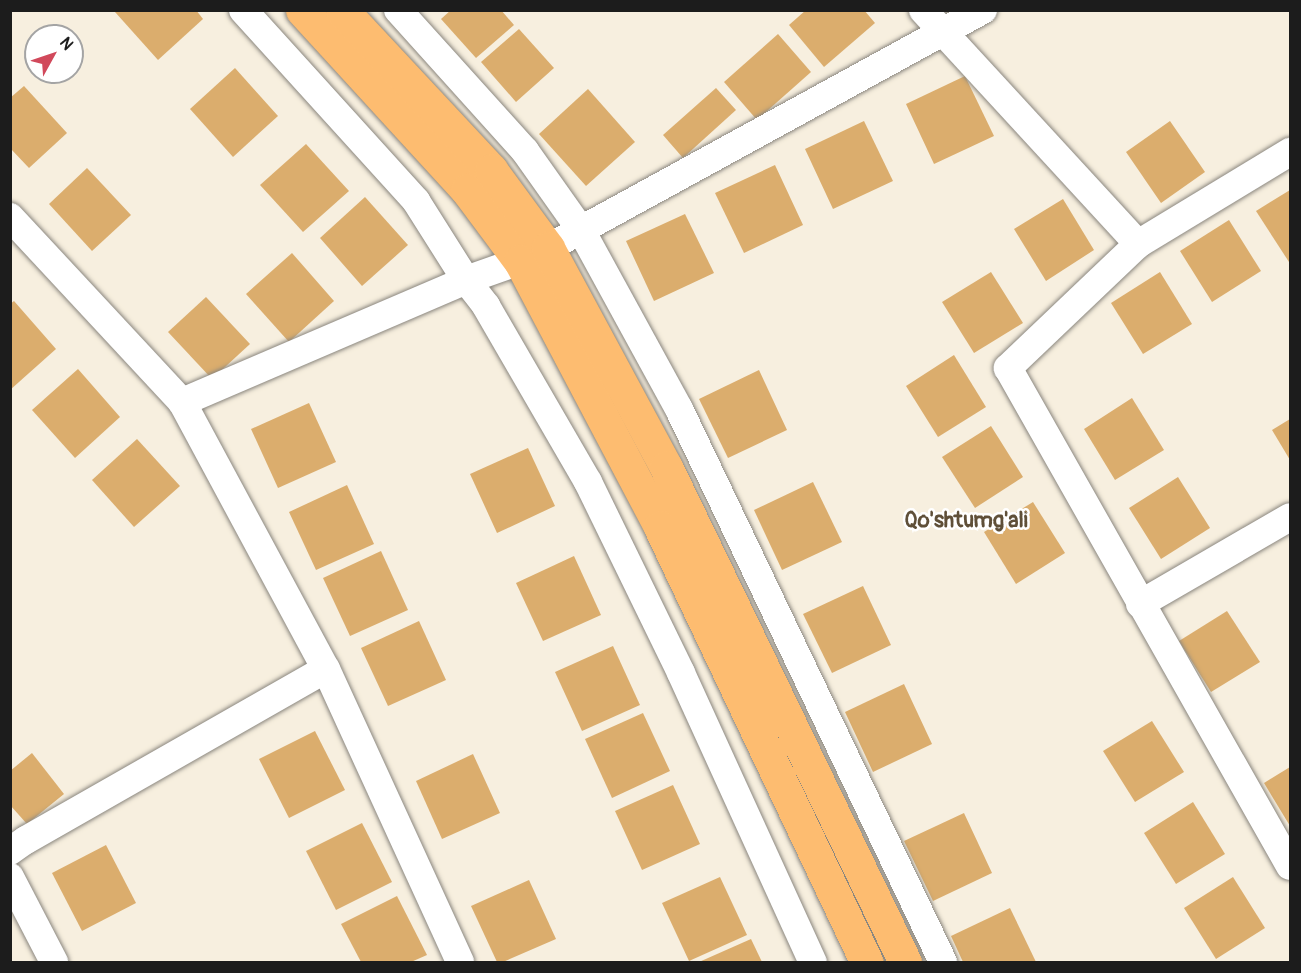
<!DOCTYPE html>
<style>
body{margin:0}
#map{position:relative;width:1301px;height:973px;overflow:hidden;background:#f7efdf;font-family:Pangolin,sans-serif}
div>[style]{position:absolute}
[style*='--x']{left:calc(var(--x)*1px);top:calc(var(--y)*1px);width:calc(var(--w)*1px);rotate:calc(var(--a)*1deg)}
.building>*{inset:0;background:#dbad6d}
.roads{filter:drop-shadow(0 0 2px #8a867e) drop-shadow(0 0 2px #8a867e)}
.minor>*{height:28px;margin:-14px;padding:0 14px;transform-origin:14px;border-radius:14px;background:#fff}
.major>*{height:33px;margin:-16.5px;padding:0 16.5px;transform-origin:16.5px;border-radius:16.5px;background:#fdbc70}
span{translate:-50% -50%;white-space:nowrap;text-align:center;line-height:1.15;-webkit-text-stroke:5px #fff;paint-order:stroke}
.quarter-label{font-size:22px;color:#5f4f38;font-weight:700}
.frame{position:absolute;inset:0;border:12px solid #1c1c1c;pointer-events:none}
.north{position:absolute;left:24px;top:24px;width:60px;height:60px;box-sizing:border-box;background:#fff;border:2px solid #a4a4a4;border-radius:50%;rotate:50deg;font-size:16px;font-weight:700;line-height:24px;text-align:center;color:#1c1c1c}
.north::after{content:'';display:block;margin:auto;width:21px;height:27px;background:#d1495b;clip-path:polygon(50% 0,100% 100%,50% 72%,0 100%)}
</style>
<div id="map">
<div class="building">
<i style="clip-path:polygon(117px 10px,196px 10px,203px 19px,158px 60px,115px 12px)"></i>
<i style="clip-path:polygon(451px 10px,501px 10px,514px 25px,476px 58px,441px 19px)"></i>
<i style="clip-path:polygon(806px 10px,864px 10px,875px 23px,824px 67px,789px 25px)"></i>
<i style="clip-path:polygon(519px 29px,554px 68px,516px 102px,481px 62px)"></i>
<i style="clip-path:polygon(778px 34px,811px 72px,757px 120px,724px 82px)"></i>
<i style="clip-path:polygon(235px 68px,278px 116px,233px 157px,190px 109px)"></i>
<i style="clip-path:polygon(965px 76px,994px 136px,934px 164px,906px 104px)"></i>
<i style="clip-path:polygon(24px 86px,67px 133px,29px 168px,10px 148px,10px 98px)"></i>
<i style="clip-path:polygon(716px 88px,736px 110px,683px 158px,663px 135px)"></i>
<i style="clip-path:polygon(588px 89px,635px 142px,586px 186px,539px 134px)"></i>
<i style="clip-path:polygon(864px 121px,893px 181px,833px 209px,805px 149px)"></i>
<i style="clip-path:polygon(1170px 121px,1205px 172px,1161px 203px,1126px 152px)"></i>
<i style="clip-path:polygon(306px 144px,349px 191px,303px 232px,260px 185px)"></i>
<i style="clip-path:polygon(775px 165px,803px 225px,744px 253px,715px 193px)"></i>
<i style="clip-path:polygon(87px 168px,131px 215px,92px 251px,49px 204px)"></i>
<i style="clip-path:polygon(1290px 190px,1290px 261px,1289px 262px,1256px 211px)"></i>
<i style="clip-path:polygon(365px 197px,408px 245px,362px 286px,320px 238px)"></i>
<i style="clip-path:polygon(1063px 199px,1094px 250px,1046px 281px,1014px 229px)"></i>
<i style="clip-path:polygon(685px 214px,714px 273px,654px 301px,626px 241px)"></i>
<i style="clip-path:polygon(1229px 220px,1261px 271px,1212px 302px,1180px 251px)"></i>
<i style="clip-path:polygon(292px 253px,334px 301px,289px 342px,246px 294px)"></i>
<i style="clip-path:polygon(991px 272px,1023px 323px,974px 353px,942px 302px)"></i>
<i style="clip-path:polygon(1160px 272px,1192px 324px,1143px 354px,1111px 303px)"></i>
<i style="clip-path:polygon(206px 297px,250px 344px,212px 379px,168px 332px)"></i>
<i style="clip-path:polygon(14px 301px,56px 349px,10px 390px,10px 304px)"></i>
<i style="clip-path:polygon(954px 355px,986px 407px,938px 437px,906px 386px)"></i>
<i style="clip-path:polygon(78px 369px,120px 417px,75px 458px,32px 410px)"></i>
<i style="clip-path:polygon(759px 370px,787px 430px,728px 458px,699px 399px)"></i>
<i style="clip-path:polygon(1132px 398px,1164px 450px,1115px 480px,1084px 429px)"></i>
<i style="clip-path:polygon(309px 403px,336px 462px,278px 488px,251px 429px)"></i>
<i style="clip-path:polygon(1290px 419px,1290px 460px,1272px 430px)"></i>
<i style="clip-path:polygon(991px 426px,1023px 477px,975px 508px,942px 457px)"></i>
<i style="clip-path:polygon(137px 439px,180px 486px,134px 527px,92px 480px)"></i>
<i style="clip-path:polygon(528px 448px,555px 506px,497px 533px,470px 474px)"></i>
<i style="clip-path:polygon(1178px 477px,1210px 528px,1161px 559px,1129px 508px)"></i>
<i style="clip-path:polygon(813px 482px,842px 542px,782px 570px,754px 510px)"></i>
<i style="clip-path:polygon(347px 485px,374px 544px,316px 570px,289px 512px)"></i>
<i style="clip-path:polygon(1033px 502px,1065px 553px,1016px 584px,984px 532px)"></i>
<i style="clip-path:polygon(381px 551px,408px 610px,350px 636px,323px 578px)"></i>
<i style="clip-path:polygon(574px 556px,601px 615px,543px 641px,516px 583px)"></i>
<i style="clip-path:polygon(863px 586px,891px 645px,832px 673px,803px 614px)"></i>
<i style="clip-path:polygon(1227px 611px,1260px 662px,1211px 692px,1179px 641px)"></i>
<i style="clip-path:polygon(419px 621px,446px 680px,388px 706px,361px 648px)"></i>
<i style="clip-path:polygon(613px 646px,640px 705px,582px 731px,555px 672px)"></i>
<i style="clip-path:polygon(904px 684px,932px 744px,873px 772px,845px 712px)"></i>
<i style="clip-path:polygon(643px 713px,670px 771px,612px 798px,585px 739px)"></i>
<i style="clip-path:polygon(1152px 721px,1184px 772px,1135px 802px,1103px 751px)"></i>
<i style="clip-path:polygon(315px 731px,345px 790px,289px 818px,259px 759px)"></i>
<i style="clip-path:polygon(32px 753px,64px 794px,27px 824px,10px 805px,10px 771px)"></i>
<i style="clip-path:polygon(473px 754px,500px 813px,442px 839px,416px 781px)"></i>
<i style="clip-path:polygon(1290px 767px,1290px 826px,1264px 783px)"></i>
<i style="clip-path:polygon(673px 785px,700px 844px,642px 870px,615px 811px)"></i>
<i style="clip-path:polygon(1193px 802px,1225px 854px,1176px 884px,1144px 833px)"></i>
<i style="clip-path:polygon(964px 813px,992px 873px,933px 901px,904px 841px)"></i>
<i style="clip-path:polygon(362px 823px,392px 882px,336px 910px,306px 851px)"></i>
<i style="clip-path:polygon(106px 845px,136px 903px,82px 931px,52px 873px)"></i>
<i style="clip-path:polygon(720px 877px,747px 935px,689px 961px,662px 903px)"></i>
<i style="clip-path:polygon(1233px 877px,1265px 928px,1216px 959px,1184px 908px)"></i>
<i style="clip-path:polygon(529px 880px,556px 939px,503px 962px,497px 962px,471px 906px)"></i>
<i style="clip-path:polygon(397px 896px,427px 955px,411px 962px,361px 962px,341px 924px)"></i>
<i style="clip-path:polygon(1010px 908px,1036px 962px,963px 962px,951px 936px)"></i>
<i style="clip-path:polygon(751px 939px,762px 962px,699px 962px)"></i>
</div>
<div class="roads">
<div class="minor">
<i style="--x:243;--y:10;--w:258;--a:47.8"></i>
<i style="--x:416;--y:201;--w:93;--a:57.7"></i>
<i style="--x:466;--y:280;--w:33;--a:52"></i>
<i style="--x:486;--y:306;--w:203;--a:59.9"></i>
<i style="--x:588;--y:482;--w:212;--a:64"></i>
<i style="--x:681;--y:673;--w:318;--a:65.5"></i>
<i style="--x:398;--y:10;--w:190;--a:48"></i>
<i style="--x:525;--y:151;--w:97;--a:54.7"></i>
<i style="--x:581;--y:230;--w:204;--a:61.3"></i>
<i style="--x:679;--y:409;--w:613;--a:64.48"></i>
<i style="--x:923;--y:10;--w:318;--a:47.4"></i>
<i style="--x:1138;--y:244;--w:178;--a:-31.2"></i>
<i style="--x:10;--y:217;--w:253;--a:47.1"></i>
<i style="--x:182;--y:402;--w:303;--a:61.7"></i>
<i style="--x:326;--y:669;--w:322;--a:65.4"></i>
<i style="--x:1138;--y:244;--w:180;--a:136.4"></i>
<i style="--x:1008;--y:368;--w:572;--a:60.48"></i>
<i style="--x:182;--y:402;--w:309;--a:-23.2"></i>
<i style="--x:466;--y:280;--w:57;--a:-19.4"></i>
<i style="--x:520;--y:261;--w:31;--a:-25"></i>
<i style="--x:548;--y:248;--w:496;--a:-28.7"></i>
<i style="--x:1140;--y:604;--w:173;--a:-30.1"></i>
<i style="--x:10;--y:851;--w:19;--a:-35"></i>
<i style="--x:26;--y:840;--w:345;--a:-29.7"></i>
<i style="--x:10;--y:877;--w:96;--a:62.6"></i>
</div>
<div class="major">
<i style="--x:302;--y:10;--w:244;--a:47.5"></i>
<i style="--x:467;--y:190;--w:89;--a:53.3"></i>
<i style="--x:520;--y:261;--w:301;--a:62.2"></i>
<i style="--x:660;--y:527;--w:482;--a:64.6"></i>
<i style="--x:342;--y:10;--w:219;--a:47"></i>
<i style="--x:491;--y:170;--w:97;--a:53.8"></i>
<i style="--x:548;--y:248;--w:249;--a:61.7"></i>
<i style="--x:666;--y:467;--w:550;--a:64.23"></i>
</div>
</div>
<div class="quarter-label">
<span style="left:966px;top:521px">Qo'shtumg'ali</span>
</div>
<div class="frame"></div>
<div class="north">N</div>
</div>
